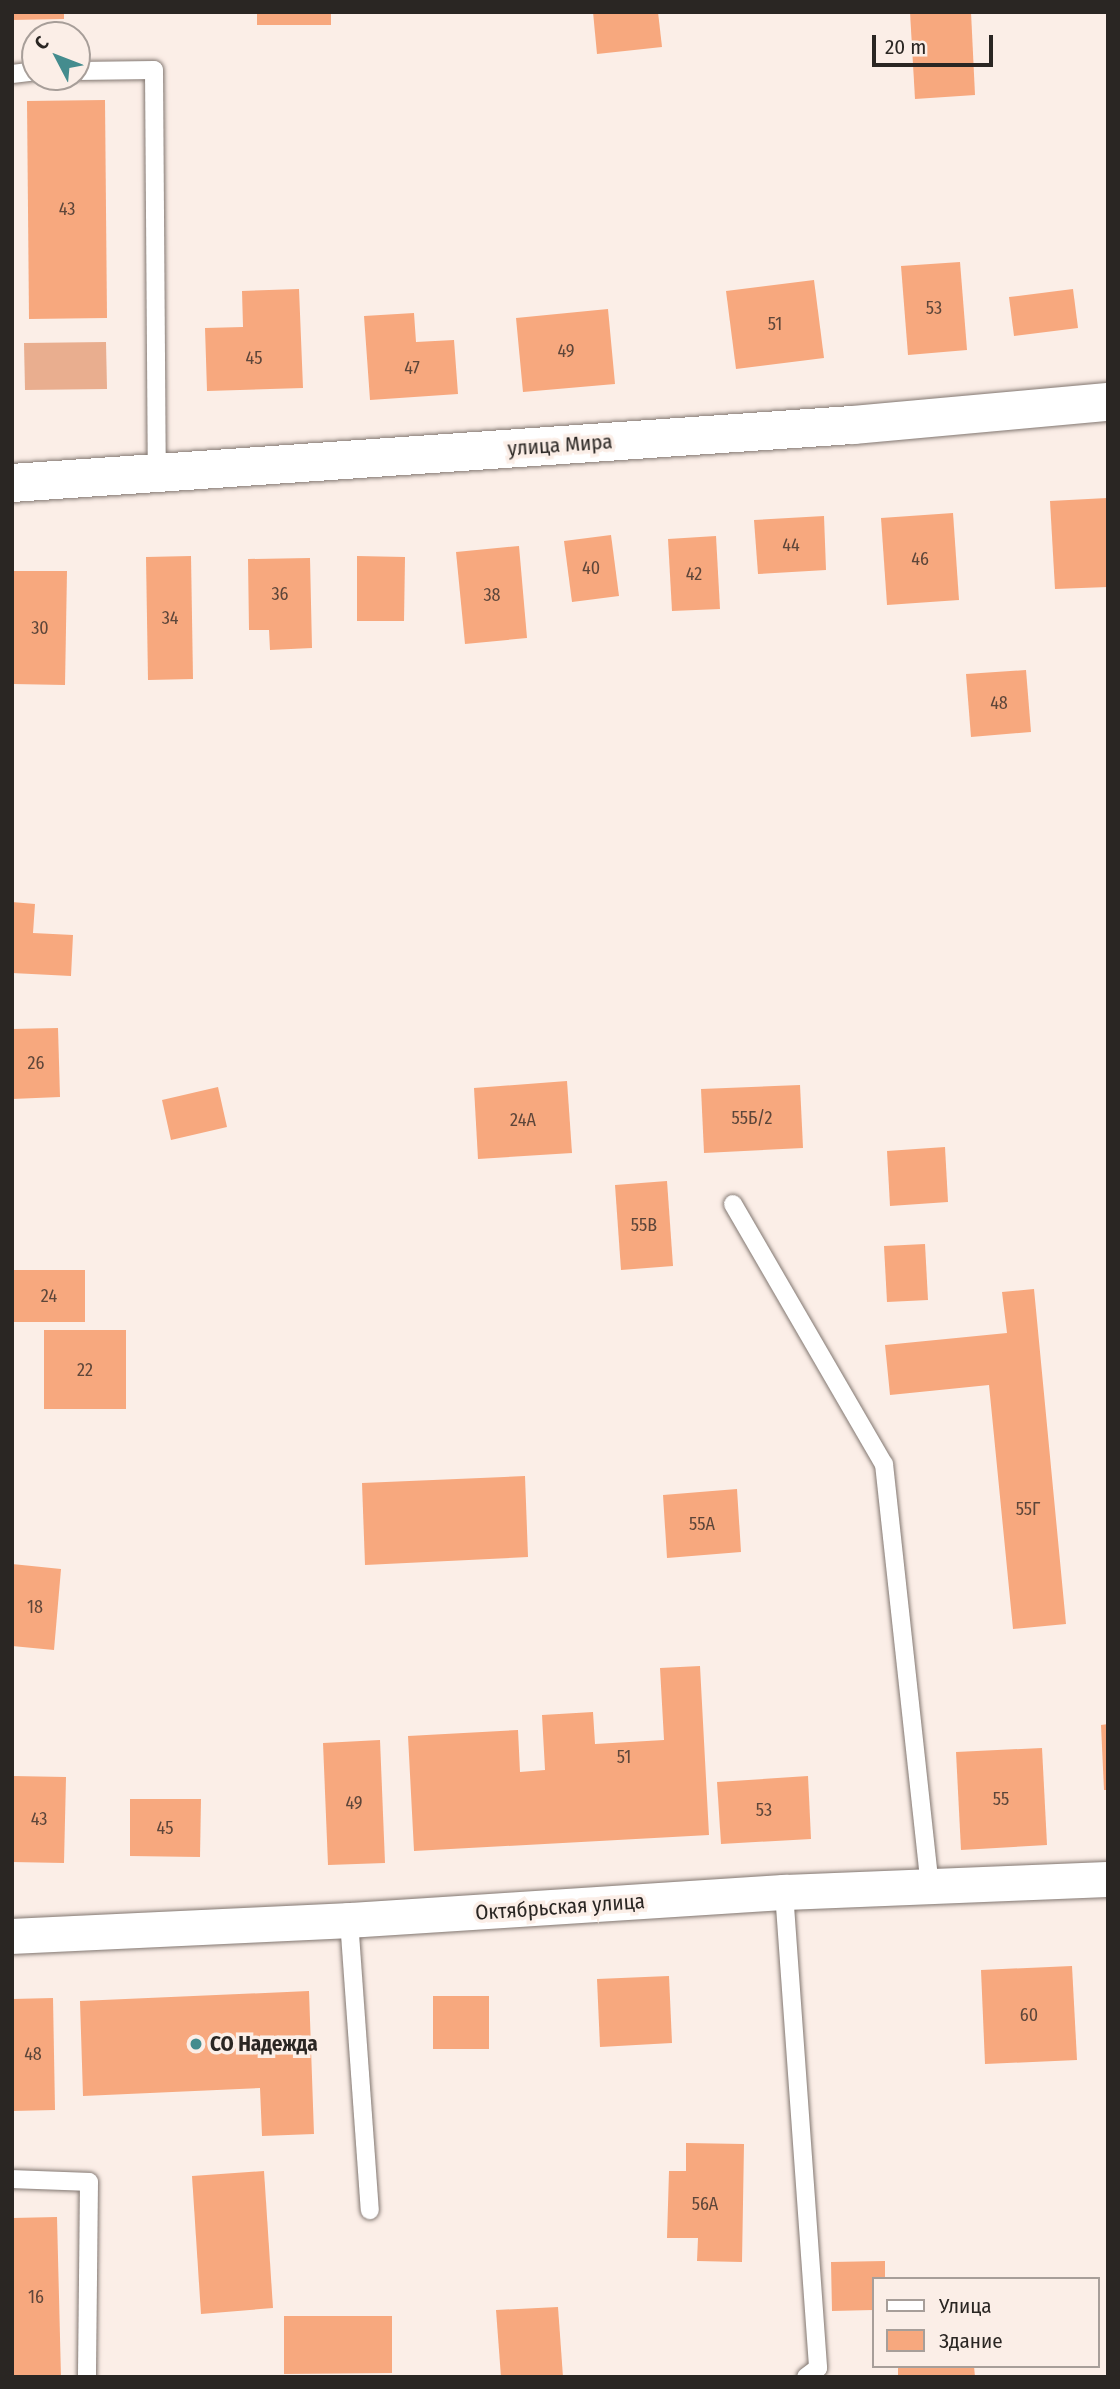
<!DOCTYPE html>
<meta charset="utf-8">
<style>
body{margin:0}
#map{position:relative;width:1120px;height:2389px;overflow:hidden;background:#fbeee7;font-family:"Fira Sans Condensed",sans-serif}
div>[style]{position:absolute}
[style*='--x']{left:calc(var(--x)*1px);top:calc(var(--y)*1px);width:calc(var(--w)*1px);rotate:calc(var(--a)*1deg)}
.green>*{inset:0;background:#e9ae8f}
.building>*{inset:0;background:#f7a87e}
.roads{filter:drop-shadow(0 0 2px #827771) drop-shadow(0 0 2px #827771)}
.lane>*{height:18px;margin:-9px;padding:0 9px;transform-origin:9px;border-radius:9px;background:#fff}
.street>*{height:35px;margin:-17.5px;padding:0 17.5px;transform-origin:17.5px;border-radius:17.5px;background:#fff}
.secondary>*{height:38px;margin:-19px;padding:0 19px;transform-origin:19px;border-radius:19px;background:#fff}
.dots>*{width:19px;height:19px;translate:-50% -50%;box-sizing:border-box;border:4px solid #fbeee7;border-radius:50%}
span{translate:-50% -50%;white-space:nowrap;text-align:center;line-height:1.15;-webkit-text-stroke:7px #fbeee7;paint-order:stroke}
.number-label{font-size:18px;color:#5d463a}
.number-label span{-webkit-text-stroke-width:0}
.street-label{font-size:21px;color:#2a2623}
.poi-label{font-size:21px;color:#2a2623;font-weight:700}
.left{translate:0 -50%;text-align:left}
.frame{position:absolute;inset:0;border:14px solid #2a2623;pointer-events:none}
.legend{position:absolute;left:872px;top:2277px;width:228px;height:91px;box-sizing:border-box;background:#fbeee7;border:2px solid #a79e99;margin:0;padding:9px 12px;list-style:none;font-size:21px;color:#2a2623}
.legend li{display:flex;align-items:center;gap:14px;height:35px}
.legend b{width:35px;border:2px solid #a79e99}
.north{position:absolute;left:21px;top:21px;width:70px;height:70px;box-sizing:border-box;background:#fbeee7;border:2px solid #a79e99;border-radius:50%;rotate:312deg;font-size:19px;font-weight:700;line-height:28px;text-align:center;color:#2a2623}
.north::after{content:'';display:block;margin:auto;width:24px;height:32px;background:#448c8e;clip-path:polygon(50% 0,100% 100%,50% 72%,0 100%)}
.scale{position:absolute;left:872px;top:35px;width:121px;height:32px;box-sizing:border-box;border:4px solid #2a2623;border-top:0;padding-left:9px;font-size:21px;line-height:24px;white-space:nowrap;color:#2a2623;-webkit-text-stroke:5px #fbeee7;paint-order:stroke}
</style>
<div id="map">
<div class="green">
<i style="clip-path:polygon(106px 342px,107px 389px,25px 390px,24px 343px)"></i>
</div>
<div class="building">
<i style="clip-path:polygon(12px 12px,64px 12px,64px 19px,12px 20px)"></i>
<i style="clip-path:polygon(257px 12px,331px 12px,331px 25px,257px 25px)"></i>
<i style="clip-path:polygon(593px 12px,658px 12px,662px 47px,597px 54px)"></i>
<i style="clip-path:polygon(910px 12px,971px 12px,975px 95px,915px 99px)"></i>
<i style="clip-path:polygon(105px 100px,107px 318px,29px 319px,27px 101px)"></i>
<i style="clip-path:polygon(960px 262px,967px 350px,908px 355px,901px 266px)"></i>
<i style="clip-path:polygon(814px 280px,824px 358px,736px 369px,726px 291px)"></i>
<i style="clip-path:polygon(299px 289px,303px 388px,207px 391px,205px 328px,243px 327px,242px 291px)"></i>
<i style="clip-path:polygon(1073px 289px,1078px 328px,1014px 336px,1009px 297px)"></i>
<i style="clip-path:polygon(608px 309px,615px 384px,523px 392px,516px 318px)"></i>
<i style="clip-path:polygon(414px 313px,416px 342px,454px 340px,458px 394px,370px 400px,364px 316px)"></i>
<i style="clip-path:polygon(1107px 498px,1108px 587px,1055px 589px,1050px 501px)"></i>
<i style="clip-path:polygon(953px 513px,959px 600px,887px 605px,881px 518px)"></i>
<i style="clip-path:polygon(824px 516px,826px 570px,758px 574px,754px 520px)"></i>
<i style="clip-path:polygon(611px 535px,619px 596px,572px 602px,564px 541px)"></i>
<i style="clip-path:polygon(716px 536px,720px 609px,672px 611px,668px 539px)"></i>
<i style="clip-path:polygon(519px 546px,527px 638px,465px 644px,456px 552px)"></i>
<i style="clip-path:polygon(191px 556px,193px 679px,148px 680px,146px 557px)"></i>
<i style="clip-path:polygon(357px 556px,405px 557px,404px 621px,357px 621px)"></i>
<i style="clip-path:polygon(310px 558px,312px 648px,270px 650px,269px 630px,249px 630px,248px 559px)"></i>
<i style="clip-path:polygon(14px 571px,67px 571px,65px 685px,13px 684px)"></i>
<i style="clip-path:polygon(1026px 670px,1031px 732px,971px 737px,966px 674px)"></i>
<i style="clip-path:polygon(12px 902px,35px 904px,33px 933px,73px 935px,71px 976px,12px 973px)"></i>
<i style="clip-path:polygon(58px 1028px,60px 1097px,12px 1099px,12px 1029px)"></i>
<i style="clip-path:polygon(567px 1081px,572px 1153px,478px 1159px,474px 1088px)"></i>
<i style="clip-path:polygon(800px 1085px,803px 1148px,704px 1153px,701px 1089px)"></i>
<i style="clip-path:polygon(218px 1087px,227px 1127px,171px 1140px,162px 1100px)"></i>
<i style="clip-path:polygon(945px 1147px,948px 1202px,890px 1206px,887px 1151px)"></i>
<i style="clip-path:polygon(667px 1181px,673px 1266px,621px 1270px,615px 1185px)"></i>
<i style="clip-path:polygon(925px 1244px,928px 1300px,887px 1302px,884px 1246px)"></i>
<i style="clip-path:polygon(12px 1270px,85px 1270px,85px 1322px,12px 1322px)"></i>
<i style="clip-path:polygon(1034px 1289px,1066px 1624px,1013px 1629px,989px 1385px,890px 1395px,885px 1345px,1007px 1333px,1002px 1292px)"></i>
<i style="clip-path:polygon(44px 1330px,126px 1330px,126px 1409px,44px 1409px)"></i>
<i style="clip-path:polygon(525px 1476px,528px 1557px,365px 1565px,362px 1483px)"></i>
<i style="clip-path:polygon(737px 1489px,741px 1552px,667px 1558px,663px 1495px)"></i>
<i style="clip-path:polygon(12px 1564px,61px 1569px,54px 1650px,12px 1646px)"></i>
<i style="clip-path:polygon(700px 1666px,709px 1835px,414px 1851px,408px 1736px,518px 1730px,520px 1772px,545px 1770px,542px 1715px,593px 1712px,595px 1744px,664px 1740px,660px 1668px)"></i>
<i style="clip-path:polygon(1108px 1724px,1108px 1790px,1104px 1790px,1101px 1725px)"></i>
<i style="clip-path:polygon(380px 1740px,385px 1863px,328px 1865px,323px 1743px)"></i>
<i style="clip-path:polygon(1042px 1748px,1047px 1845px,961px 1850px,956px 1752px)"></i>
<i style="clip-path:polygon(12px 1776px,66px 1777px,64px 1863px,12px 1862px)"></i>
<i style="clip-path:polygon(808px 1776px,811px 1839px,721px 1844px,717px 1782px)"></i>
<i style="clip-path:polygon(130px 1799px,201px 1799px,200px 1857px,130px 1856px)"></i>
<i style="clip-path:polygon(1072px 1966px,1077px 2060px,985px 2064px,981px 1970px)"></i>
<i style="clip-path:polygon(669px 1976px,672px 2043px,600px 2047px,597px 1979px)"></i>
<i style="clip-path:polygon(309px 1991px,314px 2134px,262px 2136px,260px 2088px,83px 2096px,80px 2001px)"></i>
<i style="clip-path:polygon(433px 1996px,489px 1996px,489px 2049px,433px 2049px)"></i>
<i style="clip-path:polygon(53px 1998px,55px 2110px,12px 2111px,12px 1999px)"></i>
<i style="clip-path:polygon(686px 2143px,744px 2144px,742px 2262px,697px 2261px,698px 2238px,667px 2238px,669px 2171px,686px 2171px)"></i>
<i style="clip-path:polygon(264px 2171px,273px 2308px,201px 2314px,192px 2176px)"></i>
<i style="clip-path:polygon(57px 2217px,61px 2377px,12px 2377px,12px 2218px)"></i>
<i style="clip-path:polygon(885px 2261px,885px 2279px,873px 2279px,873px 2310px,832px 2311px,831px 2262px)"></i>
<i style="clip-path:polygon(558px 2307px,563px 2377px,501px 2377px,496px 2310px)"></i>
<i style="clip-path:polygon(284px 2316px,392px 2316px,392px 2373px,284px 2374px)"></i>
<i style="clip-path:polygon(898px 2366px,974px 2366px,975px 2377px,898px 2377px)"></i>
</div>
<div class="roads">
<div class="lane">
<i style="--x:77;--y:71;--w:77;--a:-0.7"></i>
<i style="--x:154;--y:70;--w:403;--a:89.6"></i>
<i style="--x:12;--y:74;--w:23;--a:-7"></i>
<i style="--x:733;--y:1204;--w:301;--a:59.9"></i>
<i style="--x:884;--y:1464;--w:426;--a:83.8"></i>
<i style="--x:784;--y:1892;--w:477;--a:85.9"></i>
<i style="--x:818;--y:2368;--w:15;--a:143"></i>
<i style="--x:349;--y:1920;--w:291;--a:85.9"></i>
<i style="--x:12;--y:2179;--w:77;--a:2.2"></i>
<i style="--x:89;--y:2182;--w:195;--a:90.6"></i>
</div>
<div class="street">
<i style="--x:12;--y:1936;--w:337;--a:-2.7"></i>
<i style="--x:349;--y:1920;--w:436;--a:-3.7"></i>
<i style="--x:784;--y:1892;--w:324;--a:-2.3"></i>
</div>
<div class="secondary">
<i style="--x:12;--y:483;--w:843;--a:-3.95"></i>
<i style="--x:853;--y:425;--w:256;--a:-5.2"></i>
</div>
</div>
<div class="dots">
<i style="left:196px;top:2044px;background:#448c8e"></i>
</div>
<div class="number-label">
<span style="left:67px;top:209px">43</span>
<span style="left:934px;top:308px">53</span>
<span style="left:775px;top:324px">51</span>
<span style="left:566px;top:351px">49</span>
<span style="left:254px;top:358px">45</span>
<span style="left:412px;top:368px">47</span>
<span style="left:791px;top:545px">44</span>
<span style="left:920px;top:559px">46</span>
<span style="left:591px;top:568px">40</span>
<span style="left:694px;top:574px">42</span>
<span style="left:280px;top:594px">36</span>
<span style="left:492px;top:595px">38</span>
<span style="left:170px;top:618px">34</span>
<span style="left:40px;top:628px">30</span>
<span style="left:999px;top:703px">48</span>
<span style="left:36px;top:1063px">26</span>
<span style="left:752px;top:1118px">55Б/2</span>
<span style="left:523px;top:1120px">24А</span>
<span style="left:644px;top:1225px">55В</span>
<span style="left:49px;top:1296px">24</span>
<span style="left:85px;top:1370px">22</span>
<span style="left:1028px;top:1509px">55Г</span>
<span style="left:702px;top:1524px">55А</span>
<span style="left:35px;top:1607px">18</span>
<span style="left:624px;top:1757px">51</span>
<span style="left:1001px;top:1799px">55</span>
<span style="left:354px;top:1803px">49</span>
<span style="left:764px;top:1810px">53</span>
<span style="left:39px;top:1819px">43</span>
<span style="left:165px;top:1828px">45</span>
<span style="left:1029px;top:2015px">60</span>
<span style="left:33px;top:2054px">48</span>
<span style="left:705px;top:2204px">56А</span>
<span style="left:36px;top:2297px">16</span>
</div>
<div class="street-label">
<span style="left:560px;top:445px;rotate:-4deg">улица Мира</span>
<span style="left:560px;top:1907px;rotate:-4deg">Октябрьская улица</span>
</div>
<div class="poi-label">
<span class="left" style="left:210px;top:2044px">СО Надежда</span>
</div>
<div class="frame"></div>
<ul class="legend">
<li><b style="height:9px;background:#fff"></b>Улица</li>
<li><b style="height:19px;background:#f7a87e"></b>Здание</li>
</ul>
<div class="north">С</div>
<div class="scale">20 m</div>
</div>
